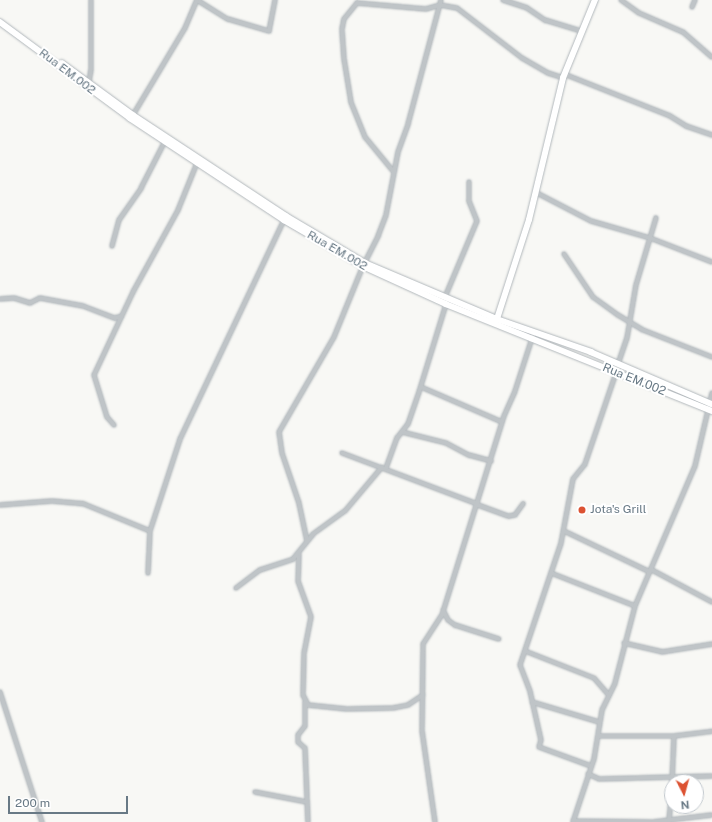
<!DOCTYPE html>
<style>
body{margin:0}
#map{position:relative;width:712px;height:822px;overflow:hidden;background:#f8f8f5;font-family:"Public Sans",sans-serif}
div>[style]{position:absolute}
[style*='--x']{left:calc(var(--x)*1px);top:calc(var(--y)*1px);width:calc(var(--w)*1px);rotate:calc(var(--a)*1deg)}
.roads{filter:drop-shadow(0 0 1px #b2b8bc) drop-shadow(0 0 1px #b2b8bc)}
.street>*{height:4px;margin:-2px;padding:0 2px;transform-origin:2px;border-radius:2px;background:#bfc4c7}
.secondary>*{height:5.5px;margin:-2.75px;padding:0 2.75px;transform-origin:2.75px;border-radius:2.75px;background:#fff}
.dots>*{width:11px;height:11px;translate:-50% -50%;box-sizing:border-box;border:2px solid #fff;border-radius:50%}
span{translate:-50% -50%;white-space:nowrap;text-align:center;line-height:1.15;-webkit-text-stroke:4px #fff;paint-order:stroke}
.street-label{font-size:12px;color:#687985}
.poi-label{font-size:12px;color:#687985}
.left{translate:0 -50%;text-align:left}
.north{position:absolute;left:664px;top:774px;width:40px;height:40px;box-sizing:border-box;background:#fff;border:1px solid #c3c9ce;border-radius:50%;rotate:174deg;font-size:11px;font-weight:700;line-height:16px;text-align:center;color:#687985}
.north::after{content:'';display:block;margin:auto;width:14px;height:18px;background:#dc5232;clip-path:polygon(50% 0,100% 100%,50% 72%,0 100%)}
.scale{position:absolute;left:8px;top:796px;width:120px;height:18px;box-sizing:border-box;border:2px solid #687985;border-top:0;padding-left:5px;font-size:12px;line-height:14px;white-space:nowrap;color:#687985;-webkit-text-stroke:3px #fff;paint-order:stroke}
</style>
<div id="map">
<div class="roads">
<div class="street">
<i style="--x:197;--y:0;--w:36;--a:32"></i>
<i style="--x:228;--y:19;--w:43;--a:16.3"></i>
<i style="--x:269;--y:31;--w:32;--a:-79"></i>
<i style="--x:503;--y:0;--w:25;--a:18"></i>
<i style="--x:527;--y:8;--w:22;--a:34"></i>
<i style="--x:545;--y:20;--w:39;--a:17"></i>
<i style="--x:621;--y:0;--w:22;--a:36"></i>
<i style="--x:639;--y:13;--w:48;--a:23.4"></i>
<i style="--x:683;--y:32;--w:38;--a:41"></i>
<i style="--x:692;--y:7;--w:8;--a:-67"></i>
<i style="--x:564;--y:74;--w:114;--a:21.6"></i>
<i style="--x:670;--y:116;--w:19;--a:32"></i>
<i style="--x:686;--y:126;--w:28;--a:19"></i>
<i style="--x:89;--y:82;--w:12;--a:-81"></i>
<i style="--x:91;--y:70;--w:70;--a:-90"></i>
<i style="--x:133;--y:115;--w:101;--a:-59.1"></i>
<i style="--x:185;--y:28;--w:30;--a:-67"></i>
<i style="--x:393;--y:171;--w:44;--a:-129.5"></i>
<i style="--x:365;--y:137;--w:38;--a:-112"></i>
<i style="--x:351;--y:102;--w:44;--a:-99.2"></i>
<i style="--x:344;--y:59;--w:30;--a:-94"></i>
<i style="--x:342;--y:29;--w:10;--a:-79"></i>
<i style="--x:344;--y:19;--w:21;--a:-51"></i>
<i style="--x:357;--y:3;--w:69;--a:5"></i>
<i style="--x:426;--y:9;--w:15;--a:-16"></i>
<i style="--x:440;--y:5;--w:17;--a:10"></i>
<i style="--x:457;--y:8;--w:82;--a:37.6"></i>
<i style="--x:522;--y:58;--w:30;--a:30"></i>
<i style="--x:548;--y:73;--w:16;--a:18"></i>
<i style="--x:535;--y:192;--w:63;--a:27.4"></i>
<i style="--x:591;--y:221;--w:61;--a:16.1"></i>
<i style="--x:650;--y:238;--w:66;--a:21.2"></i>
<i style="--x:112;--y:246;--w:27;--a:-75"></i>
<i style="--x:119;--y:220;--w:39;--a:-55"></i>
<i style="--x:141;--y:188;--w:53;--a:-62.9"></i>
<i style="--x:564;--y:254;--w:52;--a:56"></i>
<i style="--x:593;--y:297;--w:31;--a:36"></i>
<i style="--x:618;--y:315;--w:29;--a:31"></i>
<i style="--x:643;--y:330;--w:74;--a:21.4"></i>
<i style="--x:445;--y:297;--w:82;--a:-67.2"></i>
<i style="--x:477;--y:221;--w:22;--a:-112"></i>
<i style="--x:469;--y:201;--w:19;--a:-90"></i>
<i style="--x:0;--y:299;--w:14;--a:-4"></i>
<i style="--x:14;--y:298;--w:17;--a:17"></i>
<i style="--x:30;--y:303;--w:11;--a:-27"></i>
<i style="--x:40;--y:298;--w:44;--a:10.5"></i>
<i style="--x:83;--y:306;--w:34;--a:21"></i>
<i style="--x:115;--y:318;--w:7;--a:-16"></i>
<i style="--x:618;--y:364;--w:28;--a:-71"></i>
<i style="--x:627;--y:338;--w:54;--a:-80.4"></i>
<i style="--x:636;--y:285;--w:70;--a:-73.4"></i>
<i style="--x:421;--y:387;--w:88;--a:23.4"></i>
<i style="--x:114;--y:425;--w:11;--a:-131"></i>
<i style="--x:107;--y:417;--w:44;--a:-107.2"></i>
<i style="--x:94;--y:375;--w:92;--a:-64.8"></i>
<i style="--x:133;--y:292;--w:94;--a:-61.2"></i>
<i style="--x:178;--y:210;--w:51;--a:-68"></i>
<i style="--x:402;--y:432;--w:45;--a:14"></i>
<i style="--x:446;--y:443;--w:26;--a:28"></i>
<i style="--x:469;--y:455;--w:23;--a:15"></i>
<i style="--x:342;--y:453;--w:145;--a:20.6"></i>
<i style="--x:386;--y:468;--w:32;--a:-70"></i>
<i style="--x:397;--y:438;--w:18;--a:-52"></i>
<i style="--x:408;--y:424;--w:34;--a:-71"></i>
<i style="--x:419;--y:392;--w:92;--a:-72.9"></i>
<i style="--x:0;--y:505;--w:52;--a:-4.4"></i>
<i style="--x:52;--y:501;--w:32;--a:5"></i>
<i style="--x:84;--y:504;--w:71;--a:22.2"></i>
<i style="--x:150;--y:531;--w:97;--a:-71.9"></i>
<i style="--x:180;--y:439;--w:242;--a:-64.6"></i>
<i style="--x:478;--y:505;--w:33;--a:20"></i>
<i style="--x:509;--y:516;--w:6;--a:-9"></i>
<i style="--x:515;--y:515;--w:14;--a:-54"></i>
<i style="--x:564;--y:531;--w:95;--a:25.5"></i>
<i style="--x:307;--y:541;--w:39;--a:-102"></i>
<i style="--x:299;--y:503;--w:53;--a:-108.8"></i>
<i style="--x:282;--y:453;--w:21;--a:-98"></i>
<i style="--x:279;--y:432;--w:110;--a:-59.9"></i>
<i style="--x:334;--y:337;--w:77;--a:-67.8"></i>
<i style="--x:363;--y:266;--w:34;--a:-63"></i>
<i style="--x:378;--y:236;--w:22;--a:-69"></i>
<i style="--x:386;--y:215;--w:64;--a:-79.2"></i>
<i style="--x:398;--y:152;--w:30;--a:-70"></i>
<i style="--x:408;--y:124;--w:128;--a:-75.1"></i>
<i style="--x:299;--y:554;--w:27;--a:92"></i>
<i style="--x:298;--y:581;--w:38;--a:70"></i>
<i style="--x:311;--y:617;--w:37;--a:101"></i>
<i style="--x:304;--y:653;--w:42;--a:91.4"></i>
<i style="--x:303;--y:695;--w:11;--a:63"></i>
<i style="--x:308;--y:705;--w:39;--a:6"></i>
<i style="--x:347;--y:709;--w:46;--a:-1.2"></i>
<i style="--x:393;--y:708;--w:15;--a:-11"></i>
<i style="--x:408;--y:705;--w:18;--a:-34"></i>
<i style="--x:652;--y:570;--w:68;--a:28.1"></i>
<i style="--x:148;--y:573;--w:42;--a:-87.3"></i>
<i style="--x:551;--y:573;--w:90;--a:21.4"></i>
<i style="--x:236;--y:588;--w:30;--a:-37"></i>
<i style="--x:260;--y:570;--w:35;--a:-18"></i>
<i style="--x:293;--y:559;--w:32;--a:-51"></i>
<i style="--x:313;--y:534;--w:39;--a:-36"></i>
<i style="--x:345;--y:511;--w:57;--a:-49.9"></i>
<i style="--x:443;--y:610;--w:11;--a:63"></i>
<i style="--x:448;--y:620;--w:9;--a:36"></i>
<i style="--x:455;--y:625;--w:46;--a:17.7"></i>
<i style="--x:624;--y:643;--w:39;--a:13"></i>
<i style="--x:662;--y:652;--w:51;--a:-9.1"></i>
<i style="--x:525;--y:651;--w:74;--a:21.4"></i>
<i style="--x:594;--y:678;--w:23;--a:49"></i>
<i style="--x:0;--y:692;--w:137;--a:72.1"></i>
<i style="--x:305;--y:702;--w:24;--a:90"></i>
<i style="--x:305;--y:726;--w:11;--a:128"></i>
<i style="--x:298;--y:735;--w:7;--a:90"></i>
<i style="--x:298;--y:742;--w:9;--a:41"></i>
<i style="--x:305;--y:748;--w:74;--a:87.7"></i>
<i style="--x:532;--y:702;--w:70;--a:16.6"></i>
<i style="--x:598;--y:736;--w:76;--a:0"></i>
<i style="--x:674;--y:736;--w:38;--a:-7"></i>
<i style="--x:591;--y:766;--w:55;--a:-159.9"></i>
<i style="--x:539;--y:747;--w:7;--a:-74"></i>
<i style="--x:541;--y:740;--w:50;--a:-102.7"></i>
<i style="--x:530;--y:691;--w:28;--a:-111"></i>
<i style="--x:520;--y:665;--w:129;--a:-71.4"></i>
<i style="--x:561;--y:543;--w:65;--a:-79.4"></i>
<i style="--x:573;--y:479;--w:19;--a:-51"></i>
<i style="--x:585;--y:464;--w:96;--a:-71.2"></i>
<i style="--x:588;--y:774;--w:12;--a:24"></i>
<i style="--x:599;--y:779;--w:113;--a:-1.5"></i>
<i style="--x:672;--y:782;--w:46;--a:-87.5"></i>
<i style="--x:255;--y:792;--w:53;--a:10.9"></i>
<i style="--x:573;--y:821;--w:80;--a:0.7"></i>
<i style="--x:653;--y:822;--w:59;--a:-6.8"></i>
<i style="--x:669;--y:821;--w:37;--a:-85"></i>
<i style="--x:435;--y:822;--w:92;--a:-98.1"></i>
<i style="--x:422;--y:731;--w:87;--a:-89.3"></i>
<i style="--x:423;--y:644;--w:35;--a:-57"></i>
<i style="--x:442;--y:615;--w:208;--a:-72.7"></i>
<i style="--x:504;--y:416;--w:27;--a:-66"></i>
<i style="--x:515;--y:391;--w:62;--a:-72.1"></i>
<i style="--x:573;--y:822;--w:66;--a:-71.6"></i>
<i style="--x:594;--y:759;--w:50;--a:-80.7"></i>
<i style="--x:602;--y:710;--w:30;--a:-64"></i>
<i style="--x:615;--y:683;--w:80;--a:-75.4"></i>
<i style="--x:635;--y:606;--w:152;--a:-66.8"></i>
<i style="--x:695;--y:466;--w:75;--a:-76.9"></i>
</div>
<div class="secondary">
<i style="--x:0;--y:22;--w:162;--a:36.4"></i>
<i style="--x:130;--y:118;--w:185;--a:33.5"></i>
<i style="--x:284;--y:220;--w:91;--a:30.2"></i>
<i style="--x:363;--y:266;--w:91;--a:24.6"></i>
<i style="--x:446;--y:304;--w:287;--a:21.9"></i>
<i style="--x:62;--y:63;--w:88;--a:36.2"></i>
<i style="--x:133;--y:115;--w:183;--a:33.4"></i>
<i style="--x:286;--y:216;--w:92;--a:30.7"></i>
<i style="--x:365;--y:263;--w:143;--a:23"></i>
<i style="--x:497;--y:319;--w:100;--a:19.3"></i>
<i style="--x:591;--y:352;--w:132;--a:23.3"></i>
<i style="--x:497;--y:319;--w:104;--a:-72.1"></i>
<i style="--x:529;--y:220;--w:146;--a:-76.5"></i>
<i style="--x:563;--y:78;--w:84;--a:-67.7"></i>
</div>
</div>
<div class="dots">
<i style="left:582px;top:510px;background:#dc5232"></i>
</div>
<div class="street-label">
<span style="left:67px;top:72px;rotate:37deg">Rua EM.002</span>
<span style="left:337px;top:251px;rotate:30deg">Rua EM.002</span>
<span style="left:634px;top:380px;rotate:22deg">Rua EM.002</span>
</div>
<div class="poi-label">
<span class="left" style="left:590px;top:510px">Jota's Grill</span>
</div>
<div class="north">N</div>
<div class="scale">200 m</div>
</div>
